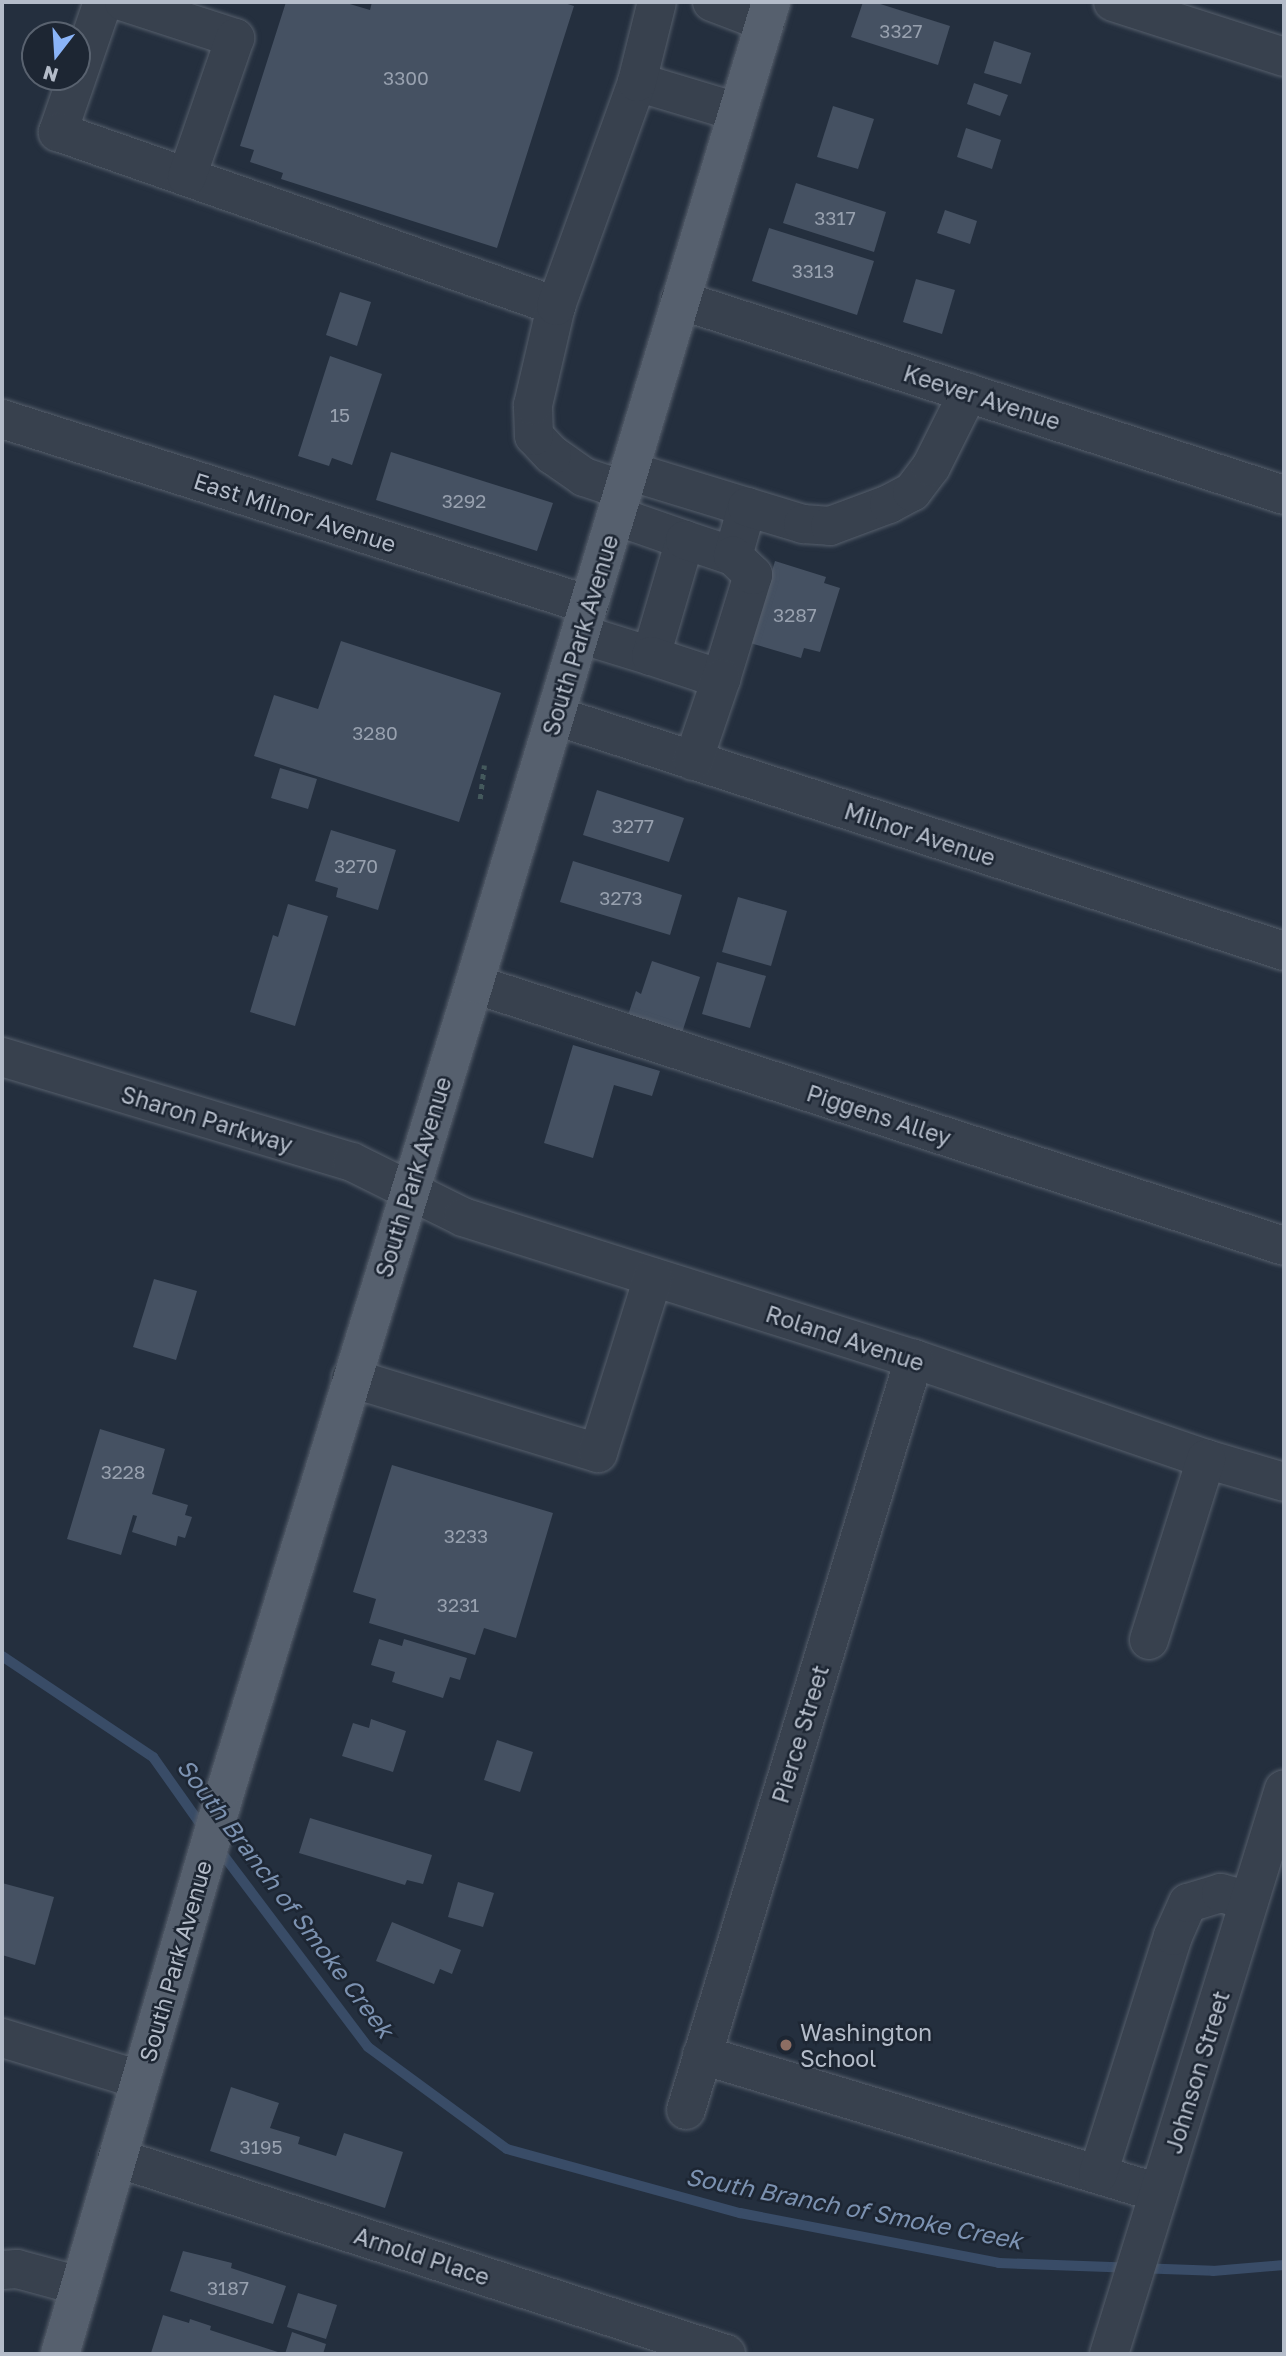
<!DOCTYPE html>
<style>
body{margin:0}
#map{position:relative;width:1286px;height:2356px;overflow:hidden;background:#242f3e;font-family:"Golos Text",sans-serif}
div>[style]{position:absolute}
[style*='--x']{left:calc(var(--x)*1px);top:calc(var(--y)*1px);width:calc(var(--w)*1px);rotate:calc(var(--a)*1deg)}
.stream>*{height:10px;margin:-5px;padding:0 5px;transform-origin:5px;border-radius:5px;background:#394c67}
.building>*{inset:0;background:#455162}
.path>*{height:4.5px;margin-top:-2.25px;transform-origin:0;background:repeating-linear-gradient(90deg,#44595c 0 5px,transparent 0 10px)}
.roads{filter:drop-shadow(0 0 2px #565f6c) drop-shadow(0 0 2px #565f6c)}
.minor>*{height:38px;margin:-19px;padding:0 19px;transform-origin:19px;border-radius:19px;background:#38414e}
.major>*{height:38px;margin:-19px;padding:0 19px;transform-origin:19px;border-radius:19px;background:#56606e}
.dots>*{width:19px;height:19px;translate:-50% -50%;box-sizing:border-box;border:4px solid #1d2633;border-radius:50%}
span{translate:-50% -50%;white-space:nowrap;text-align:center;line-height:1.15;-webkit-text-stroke:5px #1d2633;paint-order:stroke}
.number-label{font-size:19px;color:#98a1af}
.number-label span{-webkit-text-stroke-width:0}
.street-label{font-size:23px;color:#b4bcc9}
.poi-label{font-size:23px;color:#b4bcc9}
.left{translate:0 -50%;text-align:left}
.water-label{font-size:24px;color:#7c92b1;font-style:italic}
.frame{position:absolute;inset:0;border:4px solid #b4bcc9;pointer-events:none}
.north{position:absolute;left:21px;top:21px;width:70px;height:70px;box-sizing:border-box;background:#1d2633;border:2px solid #59626f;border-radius:50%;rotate:197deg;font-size:19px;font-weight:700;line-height:28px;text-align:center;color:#b4bcc9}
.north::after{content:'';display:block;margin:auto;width:24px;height:32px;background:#8ab4f8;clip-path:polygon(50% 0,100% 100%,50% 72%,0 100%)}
</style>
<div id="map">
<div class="stream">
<i style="--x:2;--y:1656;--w:182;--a:33.8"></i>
<i style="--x:153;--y:1757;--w:88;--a:54.7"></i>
<i style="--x:218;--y:1848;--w:249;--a:53"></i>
<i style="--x:368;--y:2047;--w:172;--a:36.3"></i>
<i style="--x:507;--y:2149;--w:242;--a:15.4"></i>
<i style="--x:740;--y:2213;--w:264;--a:10.9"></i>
<i style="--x:999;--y:2263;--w:214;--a:2.1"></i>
<i style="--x:1213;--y:2271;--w:71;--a:-4.8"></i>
</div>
<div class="building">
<i style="clip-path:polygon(286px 2px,343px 2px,370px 10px,372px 2px,561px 2px,574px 6px,497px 248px,281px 179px,283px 173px,250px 162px,254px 150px,240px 146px)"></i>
<i style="clip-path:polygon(863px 2px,874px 2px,950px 26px,938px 65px,851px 37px)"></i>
<i style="clip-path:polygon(994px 41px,1031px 53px,1021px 84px,984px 73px)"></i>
<i style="clip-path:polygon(974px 83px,1008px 95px,1000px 116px,967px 104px)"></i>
<i style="clip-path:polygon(833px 106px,874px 119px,858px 169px,817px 157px)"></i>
<i style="clip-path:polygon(966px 128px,1001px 140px,992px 169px,957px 157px)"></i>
<i style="clip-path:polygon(796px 183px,886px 212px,874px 252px,783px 223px)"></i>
<i style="clip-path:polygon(945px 210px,977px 221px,970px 244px,937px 233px)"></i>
<i style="clip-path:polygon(769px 228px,874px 261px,857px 315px,752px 281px)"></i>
<i style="clip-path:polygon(916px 279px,955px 290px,942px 334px,903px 322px)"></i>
<i style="clip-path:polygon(340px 292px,371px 302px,357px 346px,326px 335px)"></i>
<i style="clip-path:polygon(330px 356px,382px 374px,352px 465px,332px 458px,329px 466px,298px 456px)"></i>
<i style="clip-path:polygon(391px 452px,553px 503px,537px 551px,376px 500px)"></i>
<i style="clip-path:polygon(775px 561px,826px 577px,824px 583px,840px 588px,820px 652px,804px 648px,801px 658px,750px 643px)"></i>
<i style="clip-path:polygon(341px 641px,501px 693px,459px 822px,254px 756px,274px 695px,318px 709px)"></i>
<i style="clip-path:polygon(280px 768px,317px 779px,308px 809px,271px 798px)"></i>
<i style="clip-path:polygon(597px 790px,684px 818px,669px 862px,583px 835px)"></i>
<i style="clip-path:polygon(331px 830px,396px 850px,378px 910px,336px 897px,338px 888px,315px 881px)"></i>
<i style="clip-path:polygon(573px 861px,682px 895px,670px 935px,560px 902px)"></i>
<i style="clip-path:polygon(738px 897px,787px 911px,771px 966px,722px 952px)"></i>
<i style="clip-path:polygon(288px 904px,328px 916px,295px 1026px,250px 1012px,273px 935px,278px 937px)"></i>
<i style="clip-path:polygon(652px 961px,700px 977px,679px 1042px,625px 1024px,636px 991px,641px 994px)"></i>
<i style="clip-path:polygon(717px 962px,766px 976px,750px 1028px,702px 1014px)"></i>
<i style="clip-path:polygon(573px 1045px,660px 1071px,652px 1096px,614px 1085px,593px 1158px,544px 1143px)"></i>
<i style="clip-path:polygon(154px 1279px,197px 1291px,176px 1360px,133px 1347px)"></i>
<i style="clip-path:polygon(100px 1429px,165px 1449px,152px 1494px,188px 1505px,185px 1515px,192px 1517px,185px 1538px,178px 1536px,176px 1546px,132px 1532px,137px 1516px,133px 1515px,121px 1555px,67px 1539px)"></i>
<i style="clip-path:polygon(392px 1465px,553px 1513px,516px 1638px,484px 1628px,475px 1655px,369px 1623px,376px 1599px,353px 1592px)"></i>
<i style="clip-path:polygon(379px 1639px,402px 1646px,404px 1639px,467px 1658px,460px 1680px,450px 1677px,443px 1698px,392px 1682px,395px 1672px,371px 1665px)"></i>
<i style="clip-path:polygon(371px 1719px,406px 1731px,393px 1772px,342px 1756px,353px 1723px,369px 1728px)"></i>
<i style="clip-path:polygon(497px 1740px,533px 1752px,520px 1792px,484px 1780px)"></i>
<i style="clip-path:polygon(310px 1818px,432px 1855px,423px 1884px,407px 1880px,405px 1885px,299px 1853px)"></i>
<i style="clip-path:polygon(458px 1882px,494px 1893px,483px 1927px,448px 1917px)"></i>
<i style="clip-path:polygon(2px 1883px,54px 1897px,35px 1965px,2px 1955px)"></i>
<i style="clip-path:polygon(392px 1922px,461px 1950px,452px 1974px,440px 1969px,434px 1984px,376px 1961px)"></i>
<i style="clip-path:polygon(231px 2087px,279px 2103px,270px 2128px,300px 2137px,298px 2144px,336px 2156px,344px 2133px,403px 2152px,385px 2208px,210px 2151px)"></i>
<i style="clip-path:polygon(183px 2251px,232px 2263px,231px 2268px,286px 2286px,273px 2324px,170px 2291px)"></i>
<i style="clip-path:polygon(298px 2293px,337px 2305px,326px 2339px,287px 2327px)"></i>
<i style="clip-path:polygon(163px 2315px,189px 2323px,190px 2319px,211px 2326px,210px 2330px,284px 2354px,151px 2353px)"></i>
<i style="clip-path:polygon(292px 2332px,326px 2344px,323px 2354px,285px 2354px)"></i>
</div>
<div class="path">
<i style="--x:480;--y:799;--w:34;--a:-83"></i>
</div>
<div class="roads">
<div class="minor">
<i style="--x:103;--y:2;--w:138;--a:109.1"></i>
<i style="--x:58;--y:132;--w:528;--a:19.26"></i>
<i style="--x:124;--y:2;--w:117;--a:18"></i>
<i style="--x:235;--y:38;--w:147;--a:109.1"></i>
<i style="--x:712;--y:2;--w:57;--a:20.7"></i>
<i style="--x:1113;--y:2;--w:180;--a:17.8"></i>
<i style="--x:637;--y:82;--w:104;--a:16.7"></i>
<i style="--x:680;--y:300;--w:635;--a:17.89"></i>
<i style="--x:2;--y:419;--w:616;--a:17.58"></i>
<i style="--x:629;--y:471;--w:123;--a:17"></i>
<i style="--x:623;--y:490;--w:41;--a:-161.6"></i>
<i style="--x:584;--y:477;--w:39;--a:-145"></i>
<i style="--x:552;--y:455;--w:26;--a:-133"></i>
<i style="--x:534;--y:436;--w:31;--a:-92"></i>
<i style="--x:533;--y:405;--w:102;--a:-76.9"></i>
<i style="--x:556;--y:306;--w:238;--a:-70.1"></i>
<i style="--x:637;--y:82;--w:82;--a:-76"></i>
<i style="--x:616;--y:516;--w:73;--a:19.2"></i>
<i style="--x:580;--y:634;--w:74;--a:17.2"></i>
<i style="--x:651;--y:656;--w:121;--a:-73.7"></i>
<i style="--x:685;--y:540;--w:51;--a:18.4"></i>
<i style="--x:733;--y:556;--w:51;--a:-74.1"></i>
<i style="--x:747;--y:507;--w:59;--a:16.9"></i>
<i style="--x:803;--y:524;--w:27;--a:4"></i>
<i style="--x:830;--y:526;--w:63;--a:-20.4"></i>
<i style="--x:889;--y:504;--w:26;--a:-28"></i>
<i style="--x:912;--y:492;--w:31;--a:-53"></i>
<i style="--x:931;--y:467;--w:83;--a:-63.4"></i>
<i style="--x:651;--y:656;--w:74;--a:18.2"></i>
<i style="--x:721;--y:679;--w:109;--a:-72.9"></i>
<i style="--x:753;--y:575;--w:28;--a:-136"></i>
<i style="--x:556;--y:716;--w:765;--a:17.89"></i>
<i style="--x:693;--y:761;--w:87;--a:-71.1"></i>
<i style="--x:474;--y:984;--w:851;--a:17.92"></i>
<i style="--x:2;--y:1057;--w:365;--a:16.7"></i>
<i style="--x:352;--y:1162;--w:124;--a:26.4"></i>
<i style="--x:463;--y:1217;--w:473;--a:17.5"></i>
<i style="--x:914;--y:1359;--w:309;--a:18.9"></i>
<i style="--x:1206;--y:1459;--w:81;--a:16.4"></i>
<i style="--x:351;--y:1378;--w:258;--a:16.9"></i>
<i style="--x:598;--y:1453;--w:184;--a:-72.6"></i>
<i style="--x:1149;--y:1640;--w:190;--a:-72.5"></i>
<i style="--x:2;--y:2038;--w:144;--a:16.9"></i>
<i style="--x:702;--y:2055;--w:477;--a:16.8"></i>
<i style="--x:686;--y:2110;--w:785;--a:-73.11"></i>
<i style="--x:117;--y:2158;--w:640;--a:17.84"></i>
<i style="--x:1098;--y:2174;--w:250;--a:-72.5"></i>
<i style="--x:1173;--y:1936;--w:36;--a:-66"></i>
<i style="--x:1188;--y:1903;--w:34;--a:-17"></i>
<i style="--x:1221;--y:1893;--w:29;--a:16"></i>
<i style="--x:2;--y:2270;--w:15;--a:-4"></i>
<i style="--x:17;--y:2269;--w:65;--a:15.1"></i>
<i style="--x:1109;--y:2354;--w:591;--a:-72.79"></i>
</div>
<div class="major">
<i style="--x:60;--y:2354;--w:592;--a:-73.62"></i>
<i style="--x:227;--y:1786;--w:839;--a:-72.88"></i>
<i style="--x:474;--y:984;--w:1026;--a:-73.17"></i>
</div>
</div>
<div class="dots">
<i style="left:786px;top:2045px;background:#8d6e63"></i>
</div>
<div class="number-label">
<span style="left:901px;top:31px">3327</span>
<span style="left:406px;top:78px">3300</span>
<span style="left:835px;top:218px">3317</span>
<span style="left:813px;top:271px">3313</span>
<span style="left:340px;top:415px">15</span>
<span style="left:464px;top:501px">3292</span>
<span style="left:795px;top:615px">3287</span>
<span style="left:375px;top:733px">3280</span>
<span style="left:633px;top:826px">3277</span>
<span style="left:356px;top:866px">3270</span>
<span style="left:621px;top:898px">3273</span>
<span style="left:123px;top:1472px">3228</span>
<span style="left:466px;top:1536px">3233</span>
<span style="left:458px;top:1605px">3231</span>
<span style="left:261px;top:2147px">3195</span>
<span style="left:228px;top:2288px">3187</span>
</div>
<div class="street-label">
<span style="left:982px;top:397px;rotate:18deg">Keever Avenue</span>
<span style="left:295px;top:512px;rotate:18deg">East Milnor Avenue</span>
<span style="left:580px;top:635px;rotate:-73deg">South Park Avenue</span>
<span style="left:920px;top:834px;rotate:18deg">Milnor Avenue</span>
<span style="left:879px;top:1115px;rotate:18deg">Piggens Alley</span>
<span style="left:207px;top:1119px;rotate:17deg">Sharon Parkway</span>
<span style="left:413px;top:1177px;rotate:-73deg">South Park Avenue</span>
<span style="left:845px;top:1338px;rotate:18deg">Roland Avenue</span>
<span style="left:800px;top:1734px;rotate:-73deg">Pierce Street</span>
<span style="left:175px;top:1961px;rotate:-74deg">South Park Avenue</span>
<span style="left:1197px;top:2072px;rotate:-73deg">Johnson Street</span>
<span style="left:422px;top:2256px;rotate:18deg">Arnold Place</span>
</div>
<div class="poi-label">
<span class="left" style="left:800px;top:2045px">Washington<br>School</span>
</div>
<div class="water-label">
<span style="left:286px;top:1898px;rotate:53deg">South Branch of Smoke Creek</span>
<span style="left:854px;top:2208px;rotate:11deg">South Branch of Smoke Creek</span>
</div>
<div class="frame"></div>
<div class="north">N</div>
</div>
